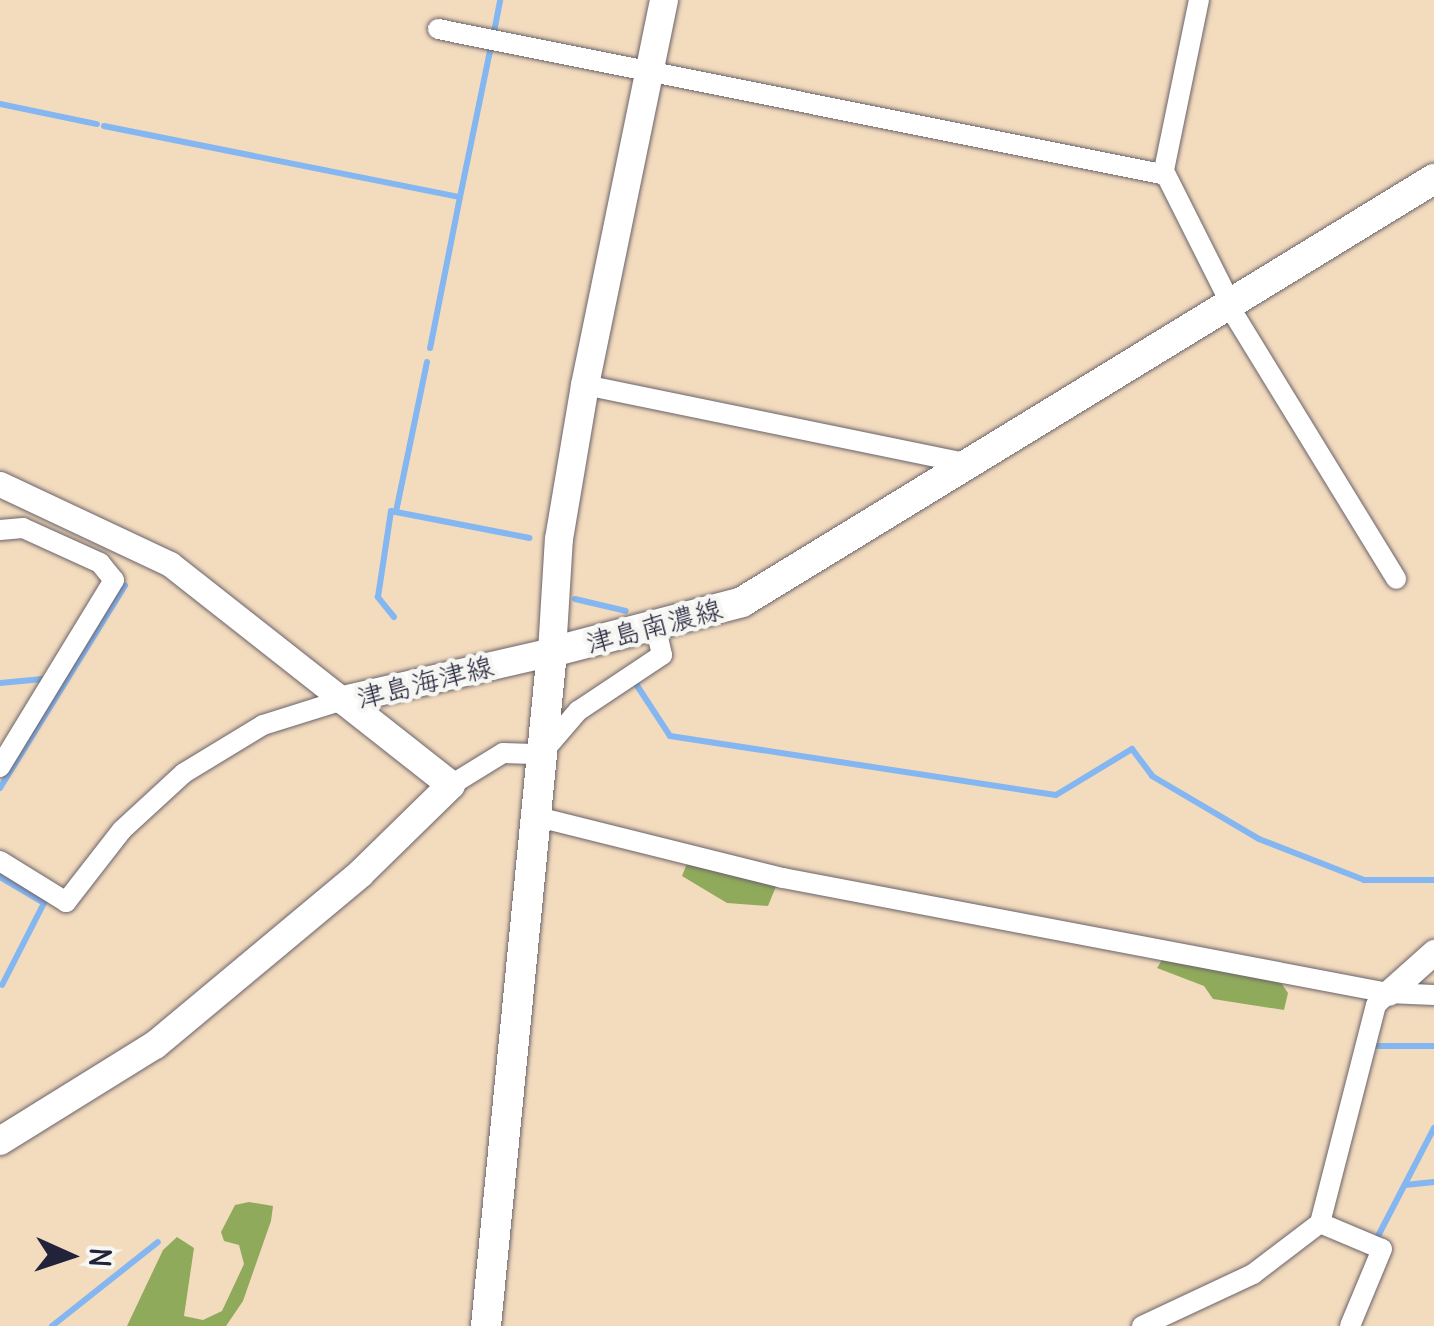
<!DOCTYPE html>
<meta charset="utf-8">
<style>
body{margin:0}
#map{position:relative;width:1434px;height:1326px;overflow:hidden;background:#f3dbbe;font-family:Delius,"Klee One",sans-serif}
div>[style]{position:absolute}
[style*='--x']{left:calc(var(--x)*1px);top:calc(var(--y)*1px);width:calc(var(--w)*1px);rotate:calc(var(--a)*1deg)}
.forest>*{inset:0;background:#90aa5c}
.stream>*{height:6px;margin:-3px;padding:0 3px;transform-origin:3px;border-radius:3px;background:#84b6f1}
.roads{filter:drop-shadow(0 0 2px #6b6369) drop-shadow(0 0 2px #6b6369)}
.minor>*{height:20px;margin:-10px;padding:0 10px;transform-origin:10px;border-radius:10px;background:#fff}
.tertiary>*{height:25px;margin:-12.5px;padding:0 12.5px;transform-origin:12.5px;border-radius:12.5px;background:#fff}
.secondary>*{height:28px;margin:-14px;padding:0 14px;transform-origin:14px;border-radius:14px;background:#fff}
.primary>*{height:30px;margin:-15px;padding:0 15px;transform-origin:15px;border-radius:15px;background:#fff}
span{translate:-50% -50%;white-space:nowrap;text-align:center;line-height:1.15;-webkit-text-stroke:9px #f6f6f2;paint-order:stroke}
.street-label{font-size:28px;color:#22223b}
.north{position:absolute;left:20px;top:1206px;width:100px;height:100px;-webkit-text-stroke:8px #f6f6f2;paint-order:stroke;rotate:93deg;font-size:28px;font-weight:700;line-height:40px;text-align:center;color:#22223b}
.north::after{content:'';display:block;margin:auto;width:35px;height:45px;background:#22223b;clip-path:polygon(50% 0,100% 100%,50% 72%,0 100%)}
</style>
<div id="map">
<div class="forest">
<i style="clip-path:polygon(688px 861px,777px 884px,768px 906px,727px 903px,682px 876px)"></i>
<i style="clip-path:polygon(1165px 955px,1277px 977px,1288px 993px,1284px 1010px,1213px 999px,1204px 986px,1157px 968px)"></i>
<i style="clip-path:polygon(249px 1202px,273px 1206px,271px 1221px,243px 1301px,226px 1326px,127px 1326px,163px 1250px,177px 1237px,194px 1248px,184px 1316px,203px 1320px,222px 1311px,244px 1264px,239px 1245px,224px 1241px,221px 1232px,235px 1205px)"></i>
</div>
<div class="stream">
<i style="--x:494;--y:32;--w:33;--a:-79"></i>
<i style="--x:0;--y:104;--w:99;--a:11.7"></i>
<i style="--x:104;--y:126;--w:363;--a:11.3"></i>
<i style="--x:460;--y:197;--w:154;--a:101.2"></i>
<i style="--x:460;--y:197;--w:154;--a:-78.4"></i>
<i style="--x:427;--y:362;--w:153;--a:101.7"></i>
<i style="--x:396;--y:512;--w:136;--a:11"></i>
<i style="--x:575;--y:599;--w:52;--a:13.2"></i>
<i style="--x:394;--y:617;--w:26;--a:-129"></i>
<i style="--x:378;--y:597;--w:87;--a:-81.4"></i>
<i style="--x:391;--y:511;--w:5;--a:11"></i>
<i style="--x:0;--y:683;--w:43;--a:-5.3"></i>
<i style="--x:636;--y:684;--w:62;--a:56.8"></i>
<i style="--x:670;--y:736;--w:390;--a:8.7"></i>
<i style="--x:1056;--y:795;--w:89;--a:-31.2"></i>
<i style="--x:1132;--y:749;--w:34;--a:53"></i>
<i style="--x:1152;--y:776;--w:124;--a:30.5"></i>
<i style="--x:1259;--y:839;--w:113;--a:21.3"></i>
<i style="--x:1364;--y:880;--w:70;--a:0"></i>
<i style="--x:0;--y:788;--w:238;--a:-58.3"></i>
<i style="--x:0;--y:877;--w:51;--a:30.6"></i>
<i style="--x:44;--y:903;--w:92;--a:117.1"></i>
<i style="--x:1377;--y:1046;--w:57;--a:0"></i>
<i style="--x:1405;--y:1185;--w:29;--a:-6"></i>
<i style="--x:1377;--y:1238;--w:124;--a:-62.6"></i>
<i style="--x:52;--y:1326;--w:135;--a:-38.4"></i>
</div>
<div class="roads">
<div class="minor">
<i style="--x:438;--y:29;--w:742;--a:11.34"></i>
<i style="--x:1166;--y:175;--w:144;--a:63.3"></i>
<i style="--x:1163;--y:175;--w:179;--a:-78.4"></i>
<i style="--x:1229;--y:306;--w:320;--a:58.5"></i>
<i style="--x:585;--y:385;--w:393;--a:11.6"></i>
<i style="--x:0;--y:530;--w:23;--a:-5"></i>
<i style="--x:23;--y:528;--w:85;--a:24.4"></i>
<i style="--x:100;--y:563;--w:22;--a:51"></i>
<i style="--x:114;--y:580;--w:219;--a:121.4"></i>
<i style="--x:451;--y:785;--w:61;--a:-31.6"></i>
<i style="--x:503;--y:753;--w:38;--a:2"></i>
<i style="--x:541;--y:754;--w:57;--a:-49.3"></i>
<i style="--x:578;--y:711;--w:101;--a:-33.7"></i>
<i style="--x:662;--y:655;--w:28;--a:-103"></i>
<i style="--x:538;--y:817;--w:252;--a:14"></i>
<i style="--x:783;--y:878;--w:616;--a:10.76"></i>
<i style="--x:1388;--y:993;--w:46;--a:2.5"></i>
<i style="--x:0;--y:861;--w:78;--a:31.8"></i>
<i style="--x:66;--y:902;--w:91;--a:-52.1"></i>
<i style="--x:122;--y:830;--w:84;--a:-42.6"></i>
<i style="--x:184;--y:773;--w:92;--a:-31.3"></i>
<i style="--x:263;--y:725;--w:84;--a:-17.4"></i>
<i style="--x:1320;--y:1223;--w:67;--a:22.8"></i>
<i style="--x:1382;--y:1249;--w:83;--a:112.6"></i>
<i style="--x:1142;--y:1326;--w:123;--a:-25.1"></i>
<i style="--x:1253;--y:1274;--w:84;--a:-37.3"></i>
<i style="--x:1320;--y:1223;--w:225;--a:-75.6"></i>
<i style="--x:1376;--y:1005;--w:17;--a:-45"></i>
</div>
<div class="tertiary">
<i style="--x:0;--y:484;--w:188;--a:25.2"></i>
<i style="--x:170;--y:564;--w:220;--a:38.2"></i>
<i style="--x:1388;--y:993;--w:62;--a:-41.7"></i>
</div>
<div class="secondary">
<i style="--x:343;--y:700;--w:214;--a:-12.9"></i>
<i style="--x:552;--y:652;--w:113;--a:-86.5"></i>
<i style="--x:559;--y:539;--w:156;--a:-80.4"></i>
<i style="--x:585;--y:385;--w:393;--a:-78.4"></i>
<i style="--x:0;--y:1141;--w:182;--a:-31.8"></i>
<i style="--x:155;--y:1045;--w:267;--a:-39.8"></i>
<i style="--x:360;--y:874;--w:127;--a:-44.4"></i>
<i style="--x:451;--y:785;--w:137;--a:-141.8"></i>
</div>
<div class="primary">
<i style="--x:486;--y:1326;--w:677;--a:-84.41"></i>
<i style="--x:552;--y:652;--w:196;--a:-14.7"></i>
<i style="--x:742;--y:602;--w:811;--a:-31.44"></i>
</div>
</div>
<div class="street-label">
<span style="left:654px;top:626px;rotate:-15deg">津島南濃線</span>
<span style="left:425px;top:682px;rotate:-14deg">津島海津線</span>
</div>
<div class="north">N</div>
</div>
